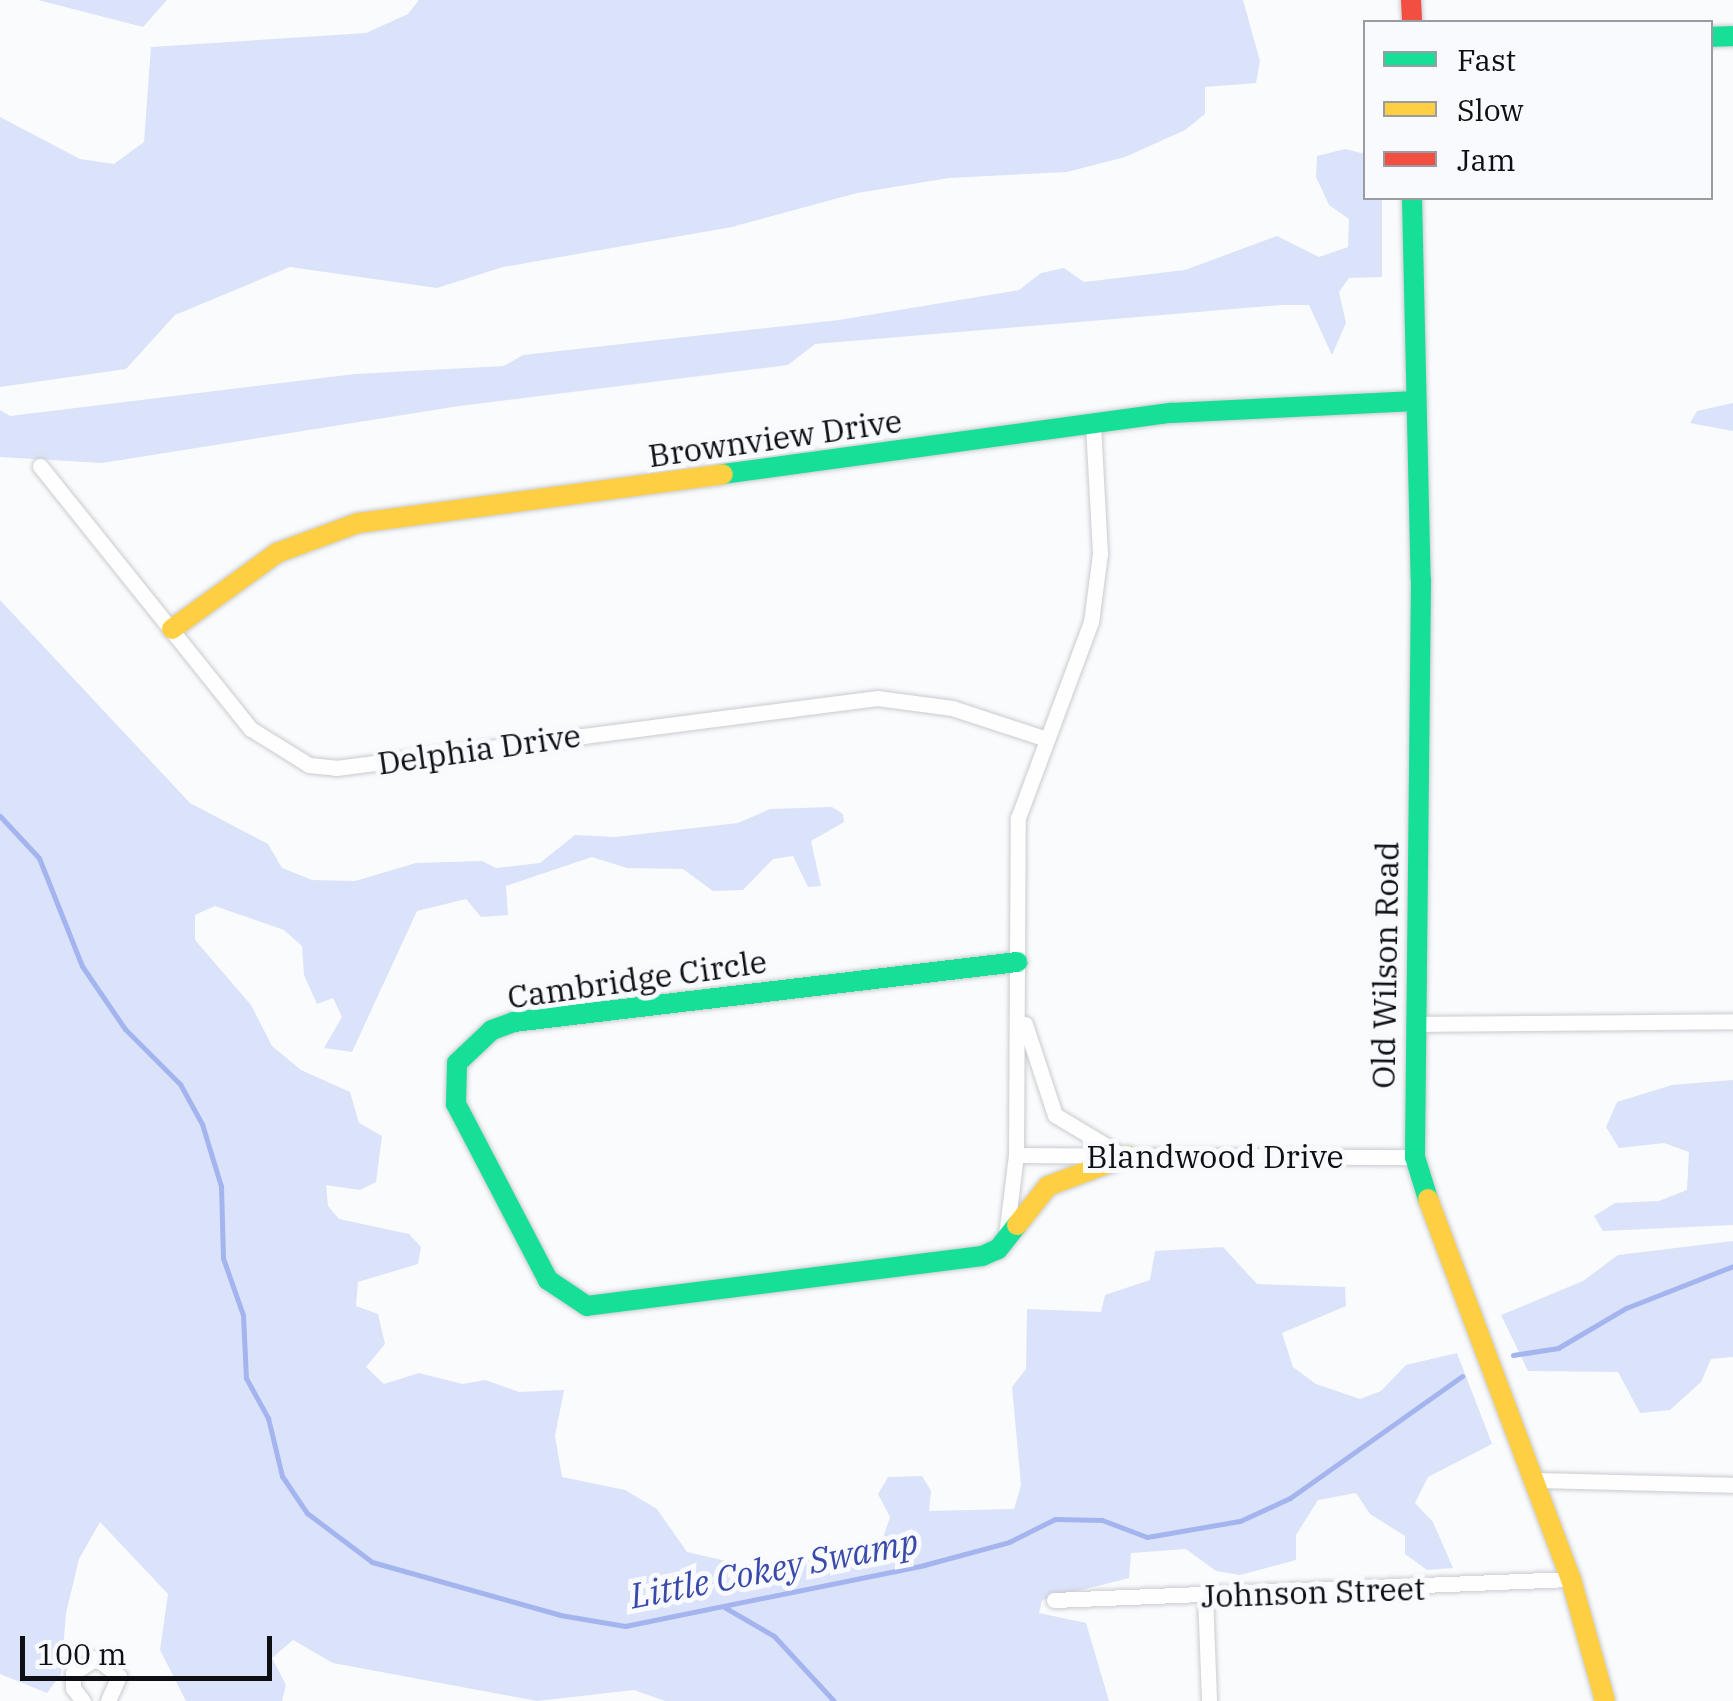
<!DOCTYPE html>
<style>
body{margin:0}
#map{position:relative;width:1733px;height:1701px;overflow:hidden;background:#fafbfd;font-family:"IBM Plex Serif",serif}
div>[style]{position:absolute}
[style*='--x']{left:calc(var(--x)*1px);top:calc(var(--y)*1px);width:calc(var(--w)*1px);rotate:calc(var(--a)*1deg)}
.green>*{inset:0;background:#dbe3fa}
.stream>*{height:5px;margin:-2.5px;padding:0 2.5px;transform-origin:2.5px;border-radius:2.5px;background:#a4b4ee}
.roads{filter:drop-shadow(0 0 2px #c9cbce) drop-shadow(0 0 2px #c9cbce)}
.street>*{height:15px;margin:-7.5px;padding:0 7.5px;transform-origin:7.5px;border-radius:7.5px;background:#fefeff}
.fast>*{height:20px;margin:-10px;padding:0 10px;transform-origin:10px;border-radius:10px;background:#16e098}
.slow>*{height:20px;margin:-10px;padding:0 10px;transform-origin:10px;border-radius:10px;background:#ffcf43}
.jam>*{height:20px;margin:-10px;padding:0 10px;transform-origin:10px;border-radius:10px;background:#f24e42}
span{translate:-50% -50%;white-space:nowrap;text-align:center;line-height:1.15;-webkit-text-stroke:10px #f9fafe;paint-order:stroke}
.street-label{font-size:32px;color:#0e0f15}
.water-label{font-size:35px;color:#3a4aab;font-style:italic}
.legend{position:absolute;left:1363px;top:20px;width:350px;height:180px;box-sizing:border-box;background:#f9fafe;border:2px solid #9b9ca1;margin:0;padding:12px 18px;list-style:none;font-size:30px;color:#0e0f15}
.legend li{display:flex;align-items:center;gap:20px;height:50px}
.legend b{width:50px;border:2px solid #9b9ca1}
.scale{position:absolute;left:20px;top:1636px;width:252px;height:45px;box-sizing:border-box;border:5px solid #0e0f15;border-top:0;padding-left:12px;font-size:30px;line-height:35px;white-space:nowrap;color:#0e0f15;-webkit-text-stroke:8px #f9fafe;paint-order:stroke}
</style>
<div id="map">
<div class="green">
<i style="clip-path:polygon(38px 0,167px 0,143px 27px)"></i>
<i style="clip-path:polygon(419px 0,1243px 0,1260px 61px,1256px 83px,1205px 87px,1205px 114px,1185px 130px,1125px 157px,1067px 172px,949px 178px,857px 193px,732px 227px,503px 267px,437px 288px,290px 267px,175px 315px,126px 369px,0 387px,0 117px,80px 159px,114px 164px,144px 142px,151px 47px,366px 33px,408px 14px)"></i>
<i style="clip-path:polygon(1345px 149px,1365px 154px,1366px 198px,1382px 198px,1382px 277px,1349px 278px,1339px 292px,1346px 323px,1332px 355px,1309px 305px,1281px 305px,815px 344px,788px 365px,459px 406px,102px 463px,0 457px,0 410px,10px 416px,355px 374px,504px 366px,523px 355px,839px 320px,1019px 290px,1041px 273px,1064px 268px,1084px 282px,1185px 270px,1277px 236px,1319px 257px,1348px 247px,1349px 219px,1329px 205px,1316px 177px,1317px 156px)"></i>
<i style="clip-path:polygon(1733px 403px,1733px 431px,1690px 423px,1697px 411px)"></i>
<i style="clip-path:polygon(0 600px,190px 803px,268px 844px,282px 868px,312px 880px,355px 881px,416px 863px,482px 861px,496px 868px,540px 863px,575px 835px,615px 837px,738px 823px,770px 809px,832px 807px,843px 814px,844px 822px,811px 841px,821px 886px,808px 887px,793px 856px,773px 859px,743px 890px,713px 891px,683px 869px,627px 868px,592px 857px,506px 886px,508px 915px,481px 917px,466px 899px,417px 911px,352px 1052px,324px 1048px,342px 1017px,333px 998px,317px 1004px,304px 975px,302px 946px,284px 930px,215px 906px,195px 915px,195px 940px,251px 1005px,272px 1046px,301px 1070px,350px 1092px,359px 1123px,382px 1136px,376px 1182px,360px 1190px,326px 1185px,328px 1206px,339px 1219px,409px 1234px,421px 1247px,418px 1264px,358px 1282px,356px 1306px,378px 1314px,385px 1344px,366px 1367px,384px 1384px,419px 1373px,463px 1384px,485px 1380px,519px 1392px,564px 1390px,555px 1436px,562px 1477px,625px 1490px,657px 1509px,687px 1552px,743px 1565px,845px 1553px,883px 1538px,890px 1517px,878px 1494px,888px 1477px,922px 1476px,931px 1491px,929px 1511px,1014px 1509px,1021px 1485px,1012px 1387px,1026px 1369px,1027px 1309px,1101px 1312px,1105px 1295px,1150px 1280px,1155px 1251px,1223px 1247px,1257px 1284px,1345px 1287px,1346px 1306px,1282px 1333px,1293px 1367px,1316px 1384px,1360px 1399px,1381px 1391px,1406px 1365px,1457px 1353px,1492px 1444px,1428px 1477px,1415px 1503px,1433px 1522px,1453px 1568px,1427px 1570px,1405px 1554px,1405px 1536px,1370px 1514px,1356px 1493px,1318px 1500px,1296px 1535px,1296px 1560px,1240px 1575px,1216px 1571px,1186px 1549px,1131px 1553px,1129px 1578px,1042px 1600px,1039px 1613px,1086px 1623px,1109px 1701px,665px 1701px,634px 1690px,537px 1701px,333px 1663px,293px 1640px,272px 1658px,286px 1685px,282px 1701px,186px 1701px,160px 1650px,168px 1594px,100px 1522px,79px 1559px,66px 1613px,61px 1674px,47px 1693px,0 1674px)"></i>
<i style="clip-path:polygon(1733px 1080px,1733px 1225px,1603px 1231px,1594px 1216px,1615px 1203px,1659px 1201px,1687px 1190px,1689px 1152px,1664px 1143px,1619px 1148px,1606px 1127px,1617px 1102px,1672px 1085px)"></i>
<i style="clip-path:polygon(1733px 1241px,1733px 1357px,1711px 1359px,1701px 1382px,1670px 1410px,1640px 1413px,1618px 1372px,1528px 1371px,1501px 1315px,1583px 1281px,1618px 1255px)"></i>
</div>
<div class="stream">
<i style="--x:0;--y:816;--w:57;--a:47.1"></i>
<i style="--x:39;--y:858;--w:116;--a:68.3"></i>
<i style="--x:82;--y:966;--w:76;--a:55.7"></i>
<i style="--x:125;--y:1029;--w:78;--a:45"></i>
<i style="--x:180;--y:1084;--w:46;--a:61.2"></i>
<i style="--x:202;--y:1124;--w:65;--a:73"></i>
<i style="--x:221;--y:1186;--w:72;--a:88.4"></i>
<i style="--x:223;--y:1258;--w:60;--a:70.7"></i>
<i style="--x:243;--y:1315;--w:63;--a:87.3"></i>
<i style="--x:246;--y:1378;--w:46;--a:61.2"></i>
<i style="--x:268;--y:1418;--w:60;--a:76.4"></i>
<i style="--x:282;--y:1476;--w:45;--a:56"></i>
<i style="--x:307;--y:1513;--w:81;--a:37"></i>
<i style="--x:372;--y:1562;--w:195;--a:15.7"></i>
<i style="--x:560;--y:1615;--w:66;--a:9.6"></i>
<i style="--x:625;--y:1626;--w:305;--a:-11.5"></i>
<i style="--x:924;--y:1565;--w:88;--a:-15.1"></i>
<i style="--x:1009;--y:1542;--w:51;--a:-26.6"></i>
<i style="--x:1055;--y:1519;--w:47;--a:1.2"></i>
<i style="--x:1102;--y:1520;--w:48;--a:20.7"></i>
<i style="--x:1147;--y:1537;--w:94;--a:-9.8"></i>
<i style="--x:1240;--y:1521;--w:55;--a:-24.7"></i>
<i style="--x:1290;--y:1498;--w:211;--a:-35.3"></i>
<i style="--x:1513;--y:1355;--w:46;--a:-8.8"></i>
<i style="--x:1558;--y:1348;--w:79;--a:-30.5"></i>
<i style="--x:1626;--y:1308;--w:115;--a:-21.4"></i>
<i style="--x:724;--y:1607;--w:58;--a:30.1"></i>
<i style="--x:774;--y:1636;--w:88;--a:47.3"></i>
</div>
<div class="roads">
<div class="street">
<i style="--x:40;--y:466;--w:337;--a:51.3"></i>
<i style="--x:251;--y:729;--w:68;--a:31.8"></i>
<i style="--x:309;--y:765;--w:27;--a:6"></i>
<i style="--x:336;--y:768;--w:546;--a:-7.37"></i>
<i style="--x:877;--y:698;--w:76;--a:7.6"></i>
<i style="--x:952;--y:708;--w:100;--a:18.1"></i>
<i style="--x:1025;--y:1024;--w:96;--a:71.8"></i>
<i style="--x:1055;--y:1115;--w:70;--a:31"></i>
<i style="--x:1415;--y:1024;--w:318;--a:-0.5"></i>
<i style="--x:1016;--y:1155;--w:399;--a:0.3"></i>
<i style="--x:1006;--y:1236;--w:82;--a:-83"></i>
<i style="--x:1016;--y:1155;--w:337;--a:-89.7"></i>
<i style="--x:1018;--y:818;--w:209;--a:-69.6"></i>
<i style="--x:1091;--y:622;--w:69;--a:-82.5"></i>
<i style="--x:1100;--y:554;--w:128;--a:-93.1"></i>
<i style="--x:1535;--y:1480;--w:198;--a:1.4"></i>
<i style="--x:1205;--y:1595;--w:106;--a:87.8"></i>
<i style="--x:1054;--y:1600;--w:517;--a:-2.33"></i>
<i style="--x:83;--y:1701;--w:16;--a:-128"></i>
<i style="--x:73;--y:1688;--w:15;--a:-90"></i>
<i style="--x:73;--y:1673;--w:27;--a:-33"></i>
<i style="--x:96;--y:1658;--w:29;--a:38"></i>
<i style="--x:119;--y:1676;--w:27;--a:114"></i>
</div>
<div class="fast">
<i style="--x:1710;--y:37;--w:23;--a:-2"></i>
<i style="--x:1412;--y:198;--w:382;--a:88.7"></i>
<i style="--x:1421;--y:580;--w:577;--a:90.6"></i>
<i style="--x:1415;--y:1157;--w:44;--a:72.8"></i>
<i style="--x:723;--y:474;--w:452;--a:-7.8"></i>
<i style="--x:1171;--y:413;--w:245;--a:-2.8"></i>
<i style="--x:1017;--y:1225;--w:31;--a:128"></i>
<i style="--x:998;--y:1249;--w:17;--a:156"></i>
<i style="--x:982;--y:1256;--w:398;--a:172.8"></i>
<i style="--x:587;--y:1306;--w:47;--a:-146.3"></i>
<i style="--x:548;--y:1280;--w:199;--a:-117.6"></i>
<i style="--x:456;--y:1104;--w:41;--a:-88.6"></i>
<i style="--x:457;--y:1063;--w:48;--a:-43.3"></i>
<i style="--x:492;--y:1030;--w:23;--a:-20"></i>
<i style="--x:514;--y:1022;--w:507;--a:-6.8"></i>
</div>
<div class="slow">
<i style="--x:172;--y:629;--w:130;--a:-35.9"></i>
<i style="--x:277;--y:553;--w:86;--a:-20.3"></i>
<i style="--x:358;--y:523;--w:368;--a:-7.6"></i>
<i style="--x:1428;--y:1199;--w:406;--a:69.4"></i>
<i style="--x:1571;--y:1579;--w:127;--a:74.4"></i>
<i style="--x:1017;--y:1225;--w:50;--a:-51.5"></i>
<i style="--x:1048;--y:1186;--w:85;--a:-20.6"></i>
</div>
<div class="jam">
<i style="--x:1411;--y:0;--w:22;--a:87"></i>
</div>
</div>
<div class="street-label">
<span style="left:775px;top:438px;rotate:-8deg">Brownview Drive</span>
<span style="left:479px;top:749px;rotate:-8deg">Delphia Drive</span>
<span style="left:1385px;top:965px;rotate:-89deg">Old Wilson Road</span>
<span style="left:637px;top:979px;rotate:-8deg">Cambridge Circle</span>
<span style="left:1215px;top:1156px">Blandwood Drive</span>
<span style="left:1313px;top:1592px;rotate:-2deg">Johnson Street</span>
</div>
<div class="water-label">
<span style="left:774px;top:1568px;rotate:-11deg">Little Cokey Swamp</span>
</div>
<ul class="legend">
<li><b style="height:12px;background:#16e098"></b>Fast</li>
<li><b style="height:12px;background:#ffcf43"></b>Slow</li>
<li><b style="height:12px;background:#f24e42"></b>Jam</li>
</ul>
<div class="scale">100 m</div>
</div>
